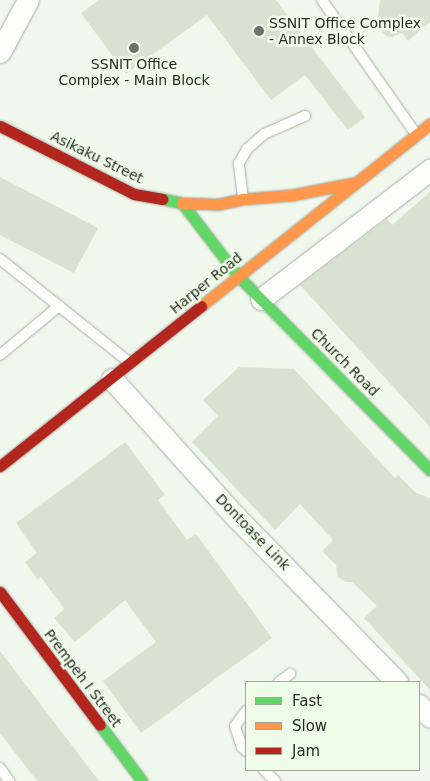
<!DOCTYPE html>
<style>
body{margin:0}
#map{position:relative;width:430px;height:781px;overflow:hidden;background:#f0f8ed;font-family:"DejaVu Sans",sans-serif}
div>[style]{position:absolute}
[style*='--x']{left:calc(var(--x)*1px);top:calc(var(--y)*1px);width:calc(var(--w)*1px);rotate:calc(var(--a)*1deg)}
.building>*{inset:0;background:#d7e3d0}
.roads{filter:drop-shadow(0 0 1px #a8aea6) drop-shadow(0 0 1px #a8aea6)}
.lane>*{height:10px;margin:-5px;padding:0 5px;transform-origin:5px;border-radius:5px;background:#fdfefc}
.street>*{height:21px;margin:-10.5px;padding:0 10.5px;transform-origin:10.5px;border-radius:10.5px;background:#fdfefc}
.fast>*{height:11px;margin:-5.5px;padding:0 5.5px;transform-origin:5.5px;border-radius:5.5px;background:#63d668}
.slow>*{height:11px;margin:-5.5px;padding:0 5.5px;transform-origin:5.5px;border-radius:5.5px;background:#ff974d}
.jam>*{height:11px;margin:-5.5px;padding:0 5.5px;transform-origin:5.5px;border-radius:5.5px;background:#b3261e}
.dots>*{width:14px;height:14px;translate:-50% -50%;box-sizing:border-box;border:2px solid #effde8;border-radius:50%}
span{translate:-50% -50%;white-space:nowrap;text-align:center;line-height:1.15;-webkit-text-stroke:5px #effde8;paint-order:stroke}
.poi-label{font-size:14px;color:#272c24}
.left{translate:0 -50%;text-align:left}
.street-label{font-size:14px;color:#272c24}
.legend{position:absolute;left:245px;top:681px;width:175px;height:90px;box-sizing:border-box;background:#effde8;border:1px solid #9fa99a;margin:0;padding:6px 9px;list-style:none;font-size:15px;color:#272c24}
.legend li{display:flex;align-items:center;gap:10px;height:25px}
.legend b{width:25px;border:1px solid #9fa99a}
</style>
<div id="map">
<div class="building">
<i style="clip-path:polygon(99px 0,276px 0,365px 117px,348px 130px,305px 75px,271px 100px,207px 15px,126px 74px,81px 13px)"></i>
<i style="clip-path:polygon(380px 0,430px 0,430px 22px,408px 41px,402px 33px,392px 37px,386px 36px,377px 26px)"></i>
<i style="clip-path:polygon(0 177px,98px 228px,74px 273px,0 235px)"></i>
<i style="clip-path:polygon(430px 192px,430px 427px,300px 285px,387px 219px,392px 225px)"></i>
<i style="clip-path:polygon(239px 367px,294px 369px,395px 478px,398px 475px,416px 493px,430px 498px,430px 690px,364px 618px,377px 606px,352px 582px,346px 582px,338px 577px,336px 565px,322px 551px,333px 540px,300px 504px,275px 530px,192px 442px,218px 416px,203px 400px)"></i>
<i style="clip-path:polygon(125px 442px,165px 495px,158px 500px,187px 540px,196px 534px,272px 638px,141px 733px,103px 681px,156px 642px,125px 600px,75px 642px,54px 618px,64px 609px,41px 577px,38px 580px,25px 562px,37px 553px,16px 523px)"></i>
<i style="clip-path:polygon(0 651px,99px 781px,37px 781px,0 733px)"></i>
</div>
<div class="roads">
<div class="lane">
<i style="--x:322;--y:0;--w:164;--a:55"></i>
<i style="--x:243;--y:198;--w:35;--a:-97"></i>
<i style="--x:239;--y:163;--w:16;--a:-60"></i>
<i style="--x:247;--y:149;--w:23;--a:-41"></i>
<i style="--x:264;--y:134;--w:45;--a:-23.7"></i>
<i style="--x:0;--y:259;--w:164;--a:38.6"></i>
<i style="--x:0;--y:355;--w:77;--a:-39.7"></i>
<i style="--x:279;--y:682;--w:14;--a:-36"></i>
<i style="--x:246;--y:711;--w:19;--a:126"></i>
<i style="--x:235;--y:726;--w:22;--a:72"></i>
<i style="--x:242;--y:747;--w:6;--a:45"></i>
<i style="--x:0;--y:768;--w:16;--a:55"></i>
<i style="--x:264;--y:770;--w:16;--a:45"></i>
</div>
<div class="street">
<i style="--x:0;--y:52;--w:59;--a:-61.7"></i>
<i style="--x:261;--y:299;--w:213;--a:-37.4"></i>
<i style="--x:112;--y:379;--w:186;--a:48.1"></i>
<i style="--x:236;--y:517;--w:231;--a:45.7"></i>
<i style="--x:419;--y:705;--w:16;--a:47"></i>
</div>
<div class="fast">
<i style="--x:163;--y:199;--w:19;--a:12"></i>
<i style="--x:182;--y:203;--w:92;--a:52.5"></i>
<i style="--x:238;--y:276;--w:273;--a:45.3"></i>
<i style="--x:100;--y:725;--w:70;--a:53.1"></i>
</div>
<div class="slow">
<i style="--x:182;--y:203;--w:37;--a:2"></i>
<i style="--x:219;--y:204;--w:25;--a:-12"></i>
<i style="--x:243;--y:199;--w:49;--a:-4.7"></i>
<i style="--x:292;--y:195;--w:61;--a:-11.3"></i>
<i style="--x:201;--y:306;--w:293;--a:-38.5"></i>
</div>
<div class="jam">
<i style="--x:0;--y:126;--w:150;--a:26.9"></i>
<i style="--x:134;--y:194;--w:29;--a:10"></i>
<i style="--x:0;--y:466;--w:257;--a:-38.5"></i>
<i style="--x:0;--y:592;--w:166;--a:53.1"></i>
</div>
</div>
<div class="dots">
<i style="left:259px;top:31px;background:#6d736a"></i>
<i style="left:134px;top:48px;background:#6d736a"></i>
</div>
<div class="poi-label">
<span class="left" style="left:269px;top:31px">SSNIT Office Complex<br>- Annex Block</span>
<span style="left:134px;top:72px">SSNIT Office<br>Complex - Main Block</span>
</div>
<div class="street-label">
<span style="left:97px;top:157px;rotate:26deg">Asikaku Street</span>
<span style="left:206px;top:283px;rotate:-39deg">Harper Road</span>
<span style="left:345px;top:362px;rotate:45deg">Church Road</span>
<span style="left:253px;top:532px;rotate:46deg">Dontoase Link</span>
<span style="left:83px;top:678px;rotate:53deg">Prempeh I Street</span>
</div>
<ul class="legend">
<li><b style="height:6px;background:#63d668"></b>Fast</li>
<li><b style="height:6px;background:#ff974d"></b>Slow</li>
<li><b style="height:6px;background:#b3261e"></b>Jam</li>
</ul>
</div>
